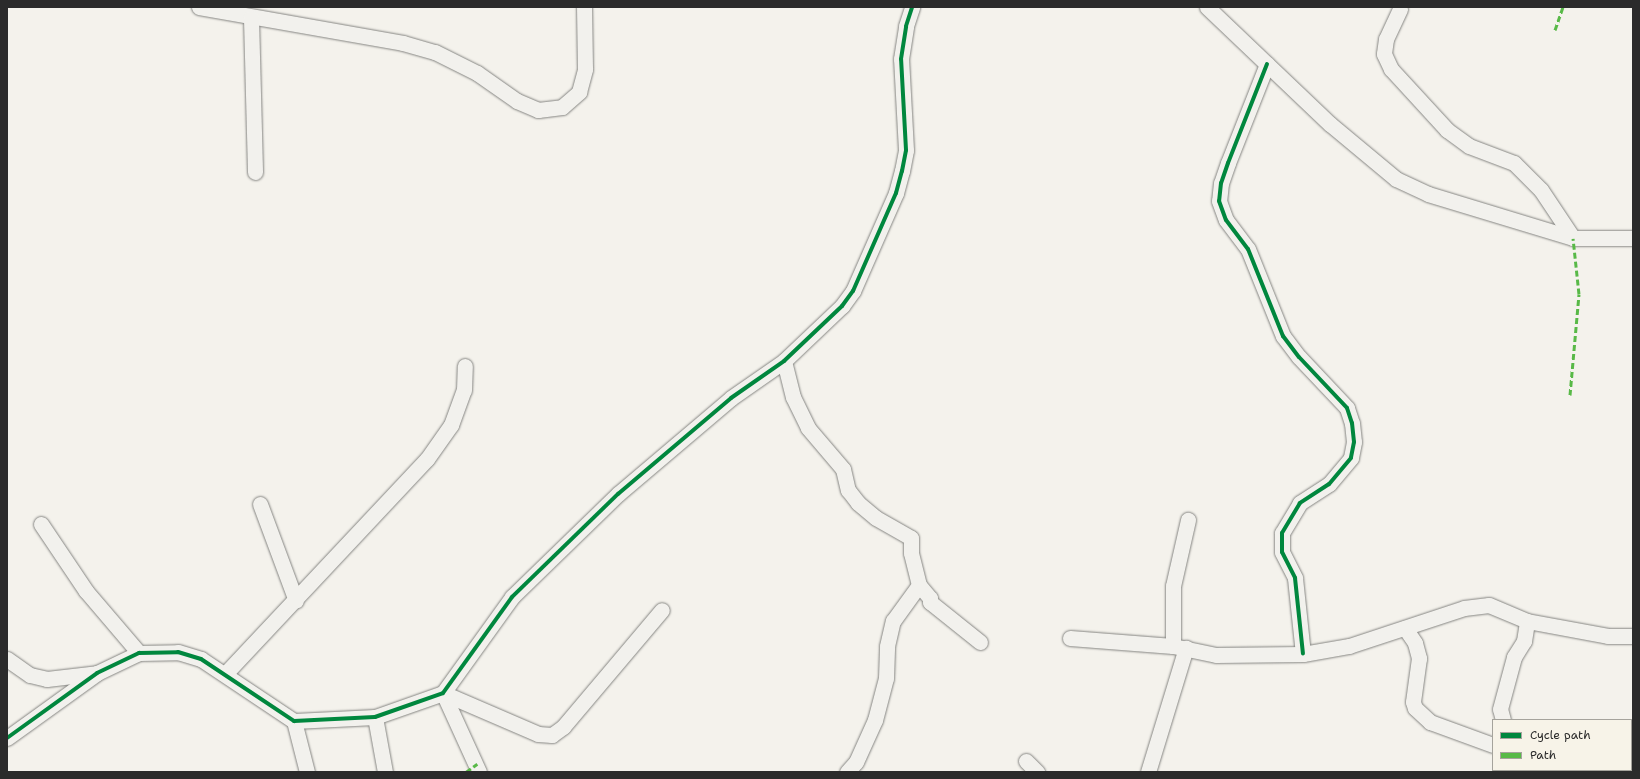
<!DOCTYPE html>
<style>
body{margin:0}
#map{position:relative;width:1640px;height:779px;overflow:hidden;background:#f4f2ec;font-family:"Shantell Sans",sans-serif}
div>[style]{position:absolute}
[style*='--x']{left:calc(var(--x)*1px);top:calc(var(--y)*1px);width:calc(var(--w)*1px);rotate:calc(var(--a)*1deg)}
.roads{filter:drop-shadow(0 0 1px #858582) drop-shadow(0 0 1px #858582)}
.street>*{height:15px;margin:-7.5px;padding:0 7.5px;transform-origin:7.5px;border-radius:7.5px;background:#f2f1ed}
.quiet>*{height:3px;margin-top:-1.5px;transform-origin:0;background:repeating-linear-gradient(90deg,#58b947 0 6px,transparent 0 9px)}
.cycleway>*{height:4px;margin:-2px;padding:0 2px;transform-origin:2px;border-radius:2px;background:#00873e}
span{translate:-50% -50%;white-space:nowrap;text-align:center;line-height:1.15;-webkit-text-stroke:4px #f7f3e8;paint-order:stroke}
.frame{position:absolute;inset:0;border:8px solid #2b2b2b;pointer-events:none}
.legend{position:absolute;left:1492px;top:719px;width:140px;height:52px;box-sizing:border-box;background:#f7f3e8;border:1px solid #a5a39c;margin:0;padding:5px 7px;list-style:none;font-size:12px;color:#2b2b2b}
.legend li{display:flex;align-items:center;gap:8px;height:20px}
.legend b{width:20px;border:1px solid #a5a39c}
</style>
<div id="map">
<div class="roads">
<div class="street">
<i style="--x:199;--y:7;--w:207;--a:10"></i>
<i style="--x:403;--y:43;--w:33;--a:16"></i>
<i style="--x:435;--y:52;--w:47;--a:26.6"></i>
<i style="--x:477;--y:73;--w:49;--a:35"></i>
<i style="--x:517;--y:101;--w:23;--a:23"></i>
<i style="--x:538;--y:110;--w:24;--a:-7"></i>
<i style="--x:562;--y:107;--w:23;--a:-41"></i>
<i style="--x:579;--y:92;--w:24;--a:-75"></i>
<i style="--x:585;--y:69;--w:62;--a:-90.9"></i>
<i style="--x:1207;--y:7;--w:170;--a:43.6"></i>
<i style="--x:1330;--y:124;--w:86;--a:39.8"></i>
<i style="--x:1396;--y:179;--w:35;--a:25"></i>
<i style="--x:1428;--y:194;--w:152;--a:16.9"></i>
<i style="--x:1573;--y:238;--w:60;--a:0"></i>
<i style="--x:1400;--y:9;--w:33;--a:115"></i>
<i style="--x:1386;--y:39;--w:15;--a:98"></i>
<i style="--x:1384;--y:54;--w:17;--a:65"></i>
<i style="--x:1391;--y:69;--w:83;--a:47.4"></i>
<i style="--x:1447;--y:130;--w:27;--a:36"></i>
<i style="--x:1469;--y:146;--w:48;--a:20.7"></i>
<i style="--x:1514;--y:163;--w:38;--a:45"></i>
<i style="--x:1541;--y:190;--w:58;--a:56.3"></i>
<i style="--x:251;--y:18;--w:154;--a:88.5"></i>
<i style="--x:1267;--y:64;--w:106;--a:111.5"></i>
<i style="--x:1228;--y:163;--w:21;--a:109"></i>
<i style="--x:1221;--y:183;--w:18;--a:96"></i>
<i style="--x:1219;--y:201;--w:20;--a:70"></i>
<i style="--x:1226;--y:220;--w:36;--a:53"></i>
<i style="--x:1248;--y:249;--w:94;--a:68.1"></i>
<i style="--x:1283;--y:336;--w:26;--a:53"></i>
<i style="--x:1299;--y:357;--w:70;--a:46.7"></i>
<i style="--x:1347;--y:408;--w:16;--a:72"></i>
<i style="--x:1352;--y:423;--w:19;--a:84"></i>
<i style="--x:1354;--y:442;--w:16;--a:101"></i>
<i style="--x:1351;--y:458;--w:34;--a:130"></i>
<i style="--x:1329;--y:484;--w:35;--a:147"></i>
<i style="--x:1300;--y:503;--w:35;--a:121"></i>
<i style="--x:1282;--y:533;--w:19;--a:90"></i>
<i style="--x:1282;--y:552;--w:29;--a:63"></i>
<i style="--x:1295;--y:578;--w:76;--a:84"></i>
<i style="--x:784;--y:361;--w:37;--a:76"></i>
<i style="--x:793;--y:397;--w:34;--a:64"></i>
<i style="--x:808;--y:428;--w:54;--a:49.5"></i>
<i style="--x:843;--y:469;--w:22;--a:77"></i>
<i style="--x:848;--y:490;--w:16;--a:52"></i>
<i style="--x:858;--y:503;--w:23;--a:40"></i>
<i style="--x:876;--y:518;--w:40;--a:29.7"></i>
<i style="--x:911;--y:538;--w:15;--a:90"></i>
<i style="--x:911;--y:553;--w:33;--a:76"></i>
<i style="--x:919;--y:585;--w:17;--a:50"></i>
<i style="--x:930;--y:598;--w:4;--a:90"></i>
<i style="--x:930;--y:602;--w:64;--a:38.7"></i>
<i style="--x:260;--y:504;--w:103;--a:69.6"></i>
<i style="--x:41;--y:524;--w:81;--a:56.1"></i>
<i style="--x:86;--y:591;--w:82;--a:49.5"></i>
<i style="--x:1405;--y:628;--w:18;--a:56"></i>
<i style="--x:1415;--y:643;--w:16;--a:75"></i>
<i style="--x:1419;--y:658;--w:44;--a:97.8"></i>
<i style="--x:1413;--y:702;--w:6;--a:72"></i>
<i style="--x:1415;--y:708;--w:21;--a:43"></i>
<i style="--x:1430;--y:722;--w:67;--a:20.1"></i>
<i style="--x:1070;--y:638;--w:103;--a:4.4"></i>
<i style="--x:1173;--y:646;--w:44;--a:11.8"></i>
<i style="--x:1216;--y:655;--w:87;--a:-0.7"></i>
<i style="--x:1303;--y:654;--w:47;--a:-9.9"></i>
<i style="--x:1349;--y:646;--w:121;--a:-18.3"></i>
<i style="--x:1464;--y:608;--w:25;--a:-7"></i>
<i style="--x:1489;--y:605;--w:41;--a:22.8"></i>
<i style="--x:1527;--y:621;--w:82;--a:10.5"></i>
<i style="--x:1608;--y:636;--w:25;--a:0"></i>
<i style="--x:1173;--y:646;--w:60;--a:-90"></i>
<i style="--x:1173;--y:586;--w:68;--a:-77.2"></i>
<i style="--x:7;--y:659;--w:28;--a:35"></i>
<i style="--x:30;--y:675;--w:17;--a:13"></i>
<i style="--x:47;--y:679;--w:50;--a:-6.8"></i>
<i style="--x:225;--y:674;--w:295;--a:-46.8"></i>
<i style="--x:427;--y:459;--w:42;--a:-54.8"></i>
<i style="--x:451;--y:425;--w:37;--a:-70"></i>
<i style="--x:464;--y:390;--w:24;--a:-88"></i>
<i style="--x:443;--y:693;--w:103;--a:23.3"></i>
<i style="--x:538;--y:734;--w:14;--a:4"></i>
<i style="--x:552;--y:735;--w:14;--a:-36"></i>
<i style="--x:563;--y:727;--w:153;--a:-49.8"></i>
<i style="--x:443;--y:693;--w:87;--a:65.5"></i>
<i style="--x:375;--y:717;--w:56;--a:79.7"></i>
<i style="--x:1503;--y:720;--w:11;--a:-105"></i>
<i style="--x:1500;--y:709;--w:54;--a:-74.9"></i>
<i style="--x:1514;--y:657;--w:19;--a:-58"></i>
<i style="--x:1524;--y:641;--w:20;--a:-81"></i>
<i style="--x:294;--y:721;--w:53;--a:75.7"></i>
<i style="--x:7;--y:738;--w:111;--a:-35.8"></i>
<i style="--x:97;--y:673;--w:47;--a:-25.5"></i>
<i style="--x:139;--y:653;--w:39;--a:-1"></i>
<i style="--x:178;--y:652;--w:24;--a:17"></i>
<i style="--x:201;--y:659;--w:112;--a:33.7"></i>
<i style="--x:294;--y:721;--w:81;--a:-2.8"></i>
<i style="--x:375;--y:717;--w:72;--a:-19.4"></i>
<i style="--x:443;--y:693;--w:118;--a:-54.3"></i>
<i style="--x:512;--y:597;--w:148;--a:-44.2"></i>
<i style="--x:618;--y:494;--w:148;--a:-40.3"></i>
<i style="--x:731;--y:398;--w:65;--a:-34.9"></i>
<i style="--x:784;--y:361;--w:80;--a:-43.5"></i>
<i style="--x:842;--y:306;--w:19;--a:-54"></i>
<i style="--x:853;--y:291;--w:107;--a:-66.3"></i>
<i style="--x:896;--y:193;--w:23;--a:-75"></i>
<i style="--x:902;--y:171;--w:21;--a:-79"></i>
<i style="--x:906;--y:150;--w:91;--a:-93.1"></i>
<i style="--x:901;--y:59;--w:33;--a:-81"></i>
<i style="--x:906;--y:26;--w:20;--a:-72"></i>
<i style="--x:1026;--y:761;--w:16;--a:45"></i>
<i style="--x:1515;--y:770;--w:2;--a:90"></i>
<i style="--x:847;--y:772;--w:13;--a:-48"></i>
<i style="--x:856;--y:762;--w:46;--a:-65.7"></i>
<i style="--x:875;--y:720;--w:43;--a:-75.3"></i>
<i style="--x:886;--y:678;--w:32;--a:-88"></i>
<i style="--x:887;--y:646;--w:26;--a:-77"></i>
<i style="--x:893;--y:621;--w:44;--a:-54.2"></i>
<i style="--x:1148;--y:772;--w:130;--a:-73"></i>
</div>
</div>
<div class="quiet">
<i style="--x:1555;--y:30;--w:24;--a:-71"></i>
<i style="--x:1570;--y:395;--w:101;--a:-84.9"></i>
<i style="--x:1579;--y:294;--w:56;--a:-96.1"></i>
<i style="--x:466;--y:772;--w:14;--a:-36"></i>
</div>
<div class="cycleway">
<i style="--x:1267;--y:64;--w:106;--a:111.5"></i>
<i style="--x:1228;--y:163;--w:21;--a:109"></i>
<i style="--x:1221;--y:183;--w:18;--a:96"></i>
<i style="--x:1219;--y:201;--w:20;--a:70"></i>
<i style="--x:1226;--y:220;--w:36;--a:53"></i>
<i style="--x:1248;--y:249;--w:94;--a:68.1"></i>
<i style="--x:1283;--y:336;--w:26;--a:53"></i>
<i style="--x:1299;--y:357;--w:70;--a:46.7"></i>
<i style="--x:1347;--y:408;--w:16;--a:72"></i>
<i style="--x:1352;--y:423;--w:19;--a:84"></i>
<i style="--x:1354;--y:442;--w:16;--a:101"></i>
<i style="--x:1351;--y:458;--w:34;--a:130"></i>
<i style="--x:1329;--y:484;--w:35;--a:147"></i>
<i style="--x:1300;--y:503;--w:35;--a:121"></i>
<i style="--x:1282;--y:533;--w:19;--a:90"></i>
<i style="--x:1282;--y:552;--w:29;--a:63"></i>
<i style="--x:1295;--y:578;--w:76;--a:84"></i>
<i style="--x:7;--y:738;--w:111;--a:-35.8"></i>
<i style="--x:97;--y:673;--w:47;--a:-25.5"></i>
<i style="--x:139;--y:653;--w:39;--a:-1"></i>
<i style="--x:178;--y:652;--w:24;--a:17"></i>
<i style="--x:201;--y:659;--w:112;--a:33.7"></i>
<i style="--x:294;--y:721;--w:81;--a:-2.8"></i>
<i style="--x:375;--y:717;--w:72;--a:-19.4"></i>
<i style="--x:443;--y:693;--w:118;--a:-54.3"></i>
<i style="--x:512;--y:597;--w:148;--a:-44.2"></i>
<i style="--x:618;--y:494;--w:148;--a:-40.3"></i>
<i style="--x:731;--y:398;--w:65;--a:-34.9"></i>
<i style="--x:784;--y:361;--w:80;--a:-43.5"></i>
<i style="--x:842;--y:306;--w:19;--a:-54"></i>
<i style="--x:853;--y:291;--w:107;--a:-66.3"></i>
<i style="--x:896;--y:193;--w:23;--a:-75"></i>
<i style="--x:902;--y:171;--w:21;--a:-79"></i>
<i style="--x:906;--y:150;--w:91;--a:-93.1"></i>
<i style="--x:901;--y:59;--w:33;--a:-81"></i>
<i style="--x:906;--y:26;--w:20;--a:-72"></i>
</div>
<div class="frame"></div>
<ul class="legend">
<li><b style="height:5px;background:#00873e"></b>Cycle path</li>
<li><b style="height:5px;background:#58b947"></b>Path</li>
</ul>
</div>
